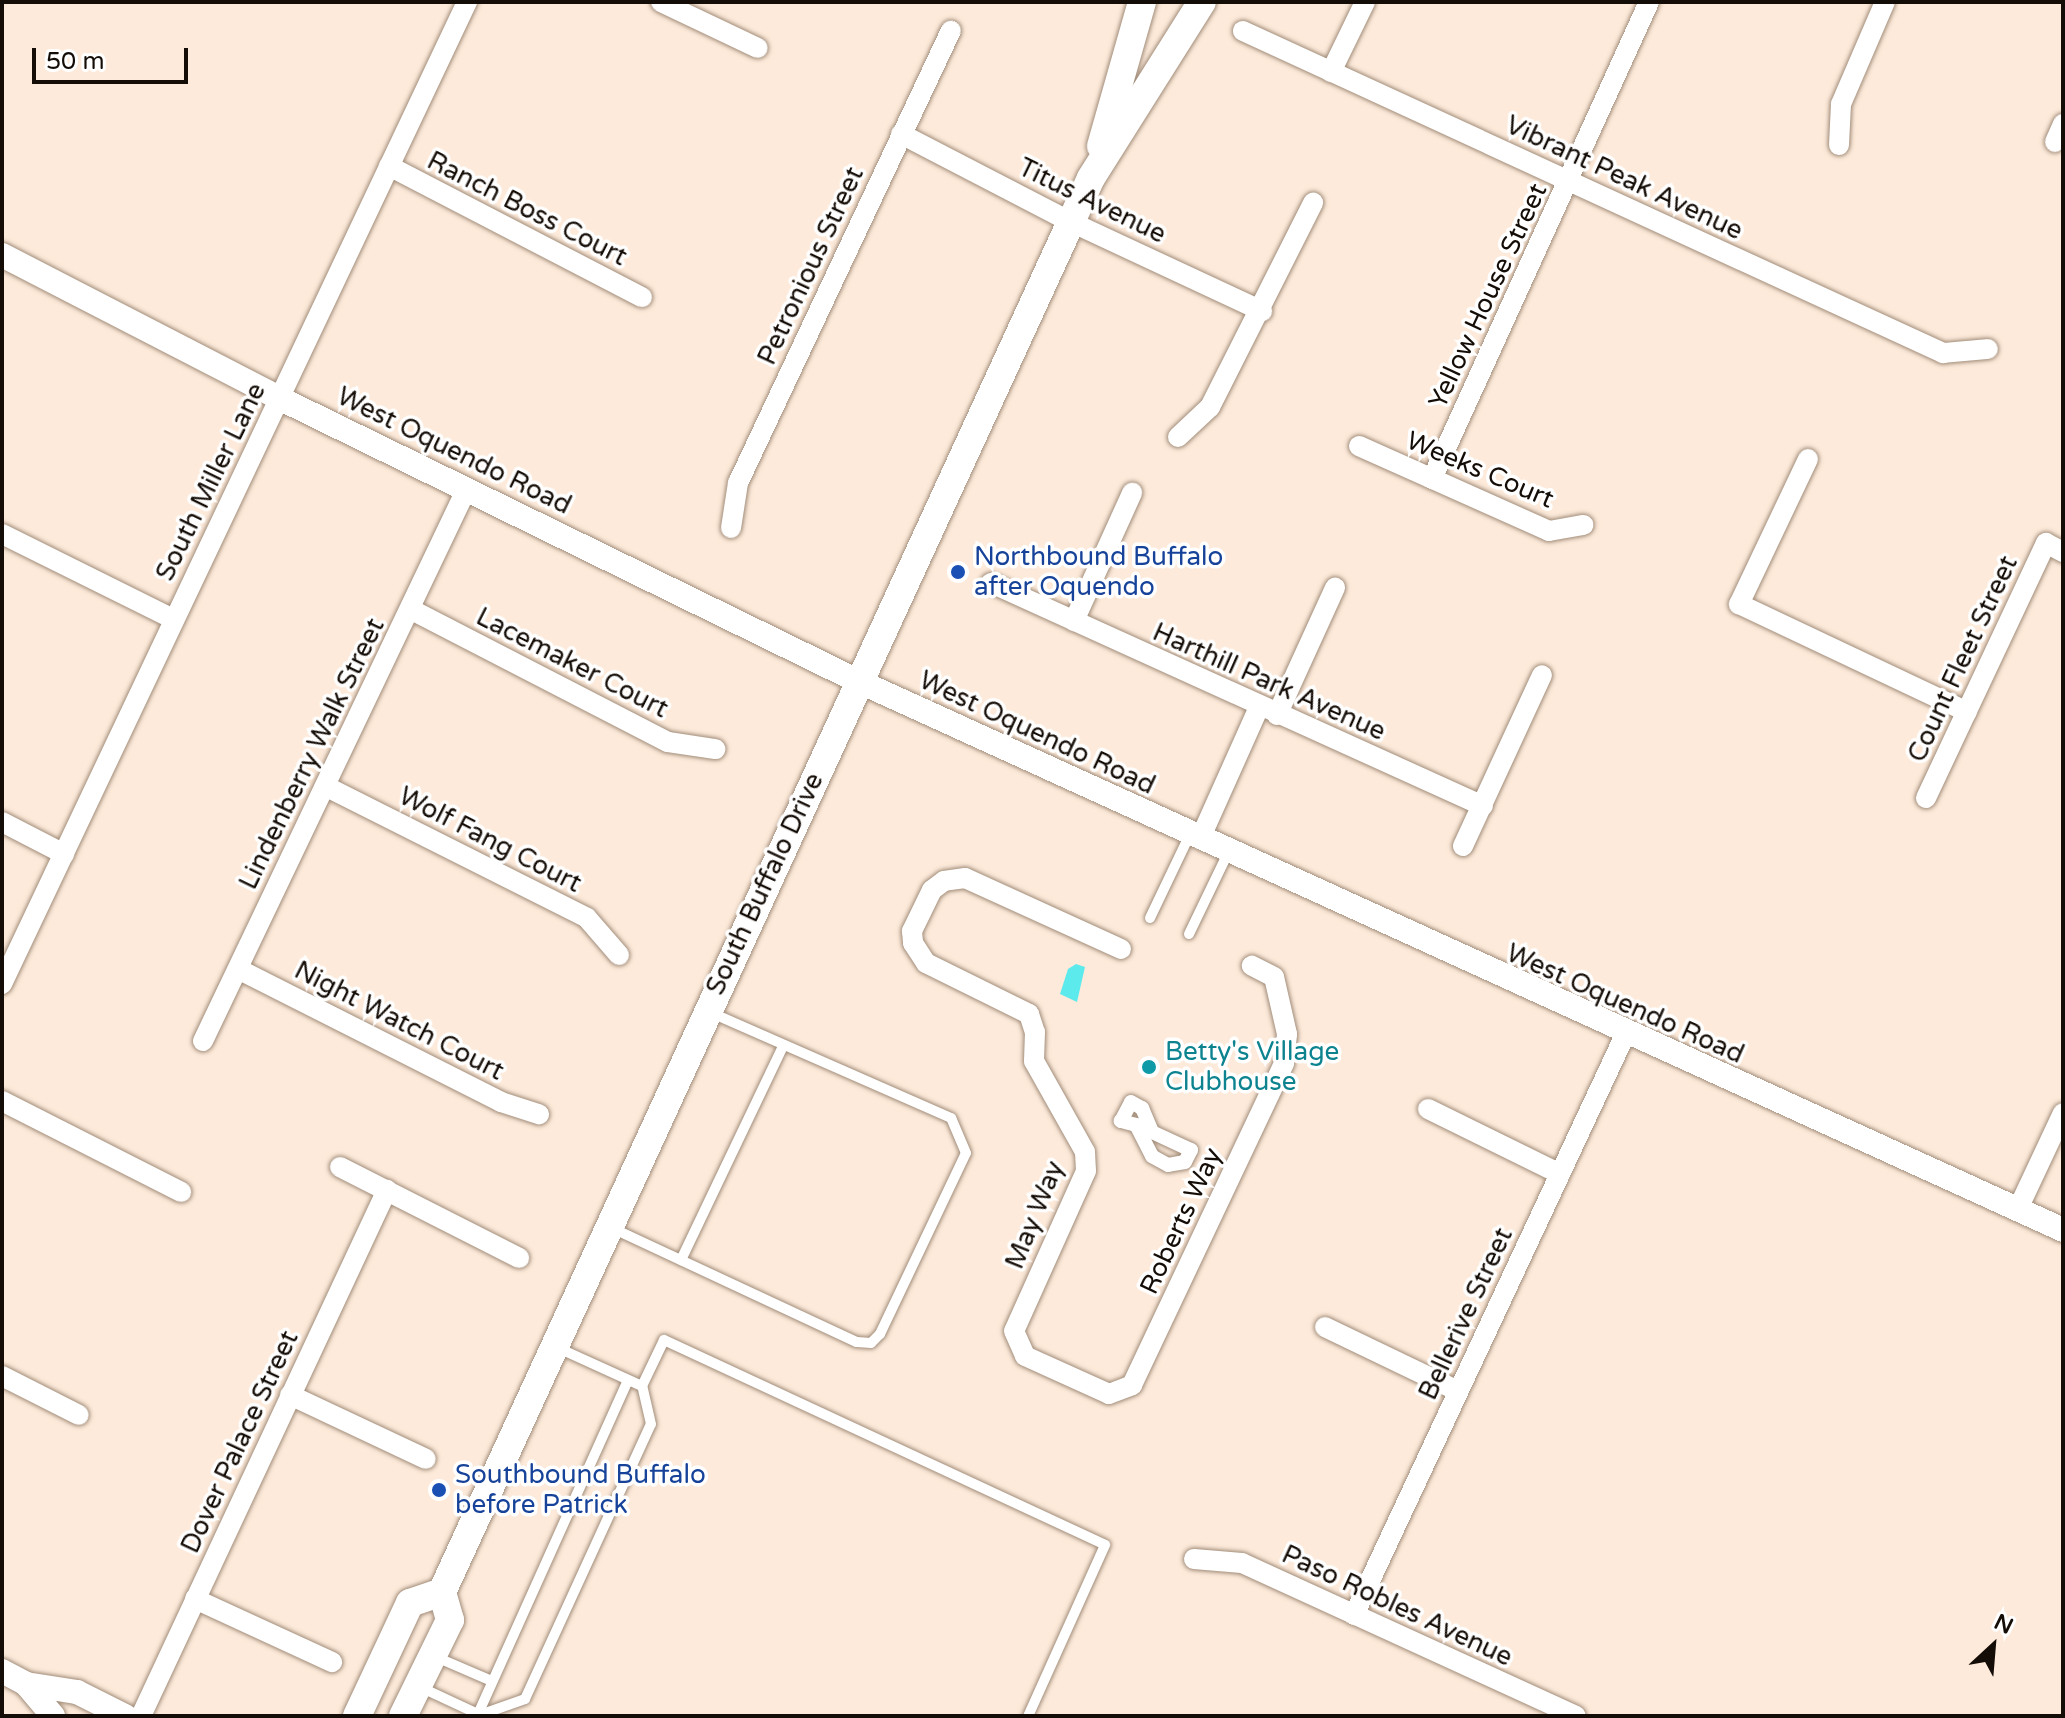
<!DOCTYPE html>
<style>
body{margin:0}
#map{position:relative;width:2065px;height:1718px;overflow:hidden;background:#fdeada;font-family:"Varela Round",sans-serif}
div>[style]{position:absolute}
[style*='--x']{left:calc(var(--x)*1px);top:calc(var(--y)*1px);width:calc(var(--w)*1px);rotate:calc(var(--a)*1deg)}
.water>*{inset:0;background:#5deaed}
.roads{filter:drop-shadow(0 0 2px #a18c79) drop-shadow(0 0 2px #a18c79)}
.service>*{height:10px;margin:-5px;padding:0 5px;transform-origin:5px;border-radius:5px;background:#fff}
.pedestrian>*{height:14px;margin:-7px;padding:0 7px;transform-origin:7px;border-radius:7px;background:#fff}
.minor>*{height:20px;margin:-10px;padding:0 10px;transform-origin:10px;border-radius:10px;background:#fff}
.tertiary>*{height:24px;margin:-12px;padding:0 12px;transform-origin:12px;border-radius:12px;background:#fff}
.secondary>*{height:28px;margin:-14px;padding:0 14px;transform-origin:14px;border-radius:14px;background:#fff}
.dots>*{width:22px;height:22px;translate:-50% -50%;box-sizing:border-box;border:4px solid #fff;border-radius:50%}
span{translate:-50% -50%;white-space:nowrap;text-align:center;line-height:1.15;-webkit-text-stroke:7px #fff;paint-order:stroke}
.street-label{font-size:26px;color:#140c06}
.transit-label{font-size:26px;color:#164399}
.left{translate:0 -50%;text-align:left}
.culture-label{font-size:26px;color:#0d838f}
.frame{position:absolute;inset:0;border:4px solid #140c06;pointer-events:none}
.north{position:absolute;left:1953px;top:1606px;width:80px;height:80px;-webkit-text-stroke:6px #fff;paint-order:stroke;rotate:26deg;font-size:22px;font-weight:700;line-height:32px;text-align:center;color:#140c06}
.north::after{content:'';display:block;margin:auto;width:28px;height:36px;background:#140c06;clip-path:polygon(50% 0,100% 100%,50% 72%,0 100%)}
.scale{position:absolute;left:32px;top:48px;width:156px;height:36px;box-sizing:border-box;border:4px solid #140c06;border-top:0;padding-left:10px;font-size:24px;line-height:28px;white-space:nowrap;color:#140c06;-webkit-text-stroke:6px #fff;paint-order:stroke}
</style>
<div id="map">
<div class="water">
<i style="clip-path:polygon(1076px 964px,1085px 967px,1077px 1002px,1060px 994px,1068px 969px)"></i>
</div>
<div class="roads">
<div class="service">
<i style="--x:1150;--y:918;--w:93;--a:-64.5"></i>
<i style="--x:1189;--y:934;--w:90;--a:-64.3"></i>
<i style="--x:612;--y:1228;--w:270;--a:25"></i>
<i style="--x:857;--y:1342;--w:14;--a:4"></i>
<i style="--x:871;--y:1343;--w:13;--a:-45"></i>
<i style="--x:880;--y:1334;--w:200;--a:-64.6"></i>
<i style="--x:966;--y:1153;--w:38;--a:-113"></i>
<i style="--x:951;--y:1118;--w:264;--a:-156.3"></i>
<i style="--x:681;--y:1260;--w:237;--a:-64.5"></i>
<i style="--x:556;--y:1347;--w:94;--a:24.4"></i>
<i style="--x:642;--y:1386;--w:51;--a:-64.4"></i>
<i style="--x:664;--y:1340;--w:486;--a:24.9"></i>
<i style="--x:1105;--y:1545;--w:188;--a:114.2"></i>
<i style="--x:436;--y:1657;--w:61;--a:23.2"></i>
<i style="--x:420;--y:1687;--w:64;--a:25"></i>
<i style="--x:478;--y:1714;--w:366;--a:-65.8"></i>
<i style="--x:477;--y:1716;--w:51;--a:-19.5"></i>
<i style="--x:525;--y:1699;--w:302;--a:-65.4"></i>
<i style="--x:651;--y:1424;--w:39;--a:-103"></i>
</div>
<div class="pedestrian">
<i style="--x:1131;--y:1102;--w:13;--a:29"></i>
<i style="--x:1142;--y:1108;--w:26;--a:67"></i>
<i style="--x:1152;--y:1132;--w:43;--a:24.8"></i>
<i style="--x:1191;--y:1150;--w:13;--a:117"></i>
<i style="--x:1185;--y:1162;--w:17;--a:170"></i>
<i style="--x:1168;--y:1165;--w:18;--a:-151"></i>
<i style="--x:1152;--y:1156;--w:35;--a:-117"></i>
<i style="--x:1136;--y:1125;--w:16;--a:-165"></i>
<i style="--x:1121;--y:1121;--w:21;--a:-62"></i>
</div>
<div class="minor">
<i style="--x:661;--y:2;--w:107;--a:25.4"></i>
<i style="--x:1243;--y:31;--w:771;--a:24.7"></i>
<i style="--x:1943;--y:353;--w:45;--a:-5.1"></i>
<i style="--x:1331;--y:72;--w:78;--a:-64.1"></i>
<i style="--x:901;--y:134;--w:191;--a:27.4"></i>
<i style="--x:1071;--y:222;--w:211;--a:25"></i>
<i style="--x:2055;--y:142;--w:20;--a:-66"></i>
<i style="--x:1839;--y:145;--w:41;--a:-87.2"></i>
<i style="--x:1841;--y:104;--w:111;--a:-66.7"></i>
<i style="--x:389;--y:166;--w:285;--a:27.4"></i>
<i style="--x:1178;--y:437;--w:44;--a:-43.2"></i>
<i style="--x:1210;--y:407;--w:229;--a:-63.2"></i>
<i style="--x:1359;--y:446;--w:208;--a:24.1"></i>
<i style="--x:1549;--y:531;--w:35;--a:-10"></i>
<i style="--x:1808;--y:459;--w:161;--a:115.4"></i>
<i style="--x:1739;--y:604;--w:252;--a:25.3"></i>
<i style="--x:1432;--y:479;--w:524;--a:-65.54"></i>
<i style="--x:731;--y:528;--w:46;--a:-81.2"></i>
<i style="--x:738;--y:483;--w:500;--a:-64.8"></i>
<i style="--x:2;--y:534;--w:191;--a:26.4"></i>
<i style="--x:991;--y:583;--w:540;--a:24.38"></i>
<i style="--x:410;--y:609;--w:290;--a:27.3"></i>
<i style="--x:668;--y:742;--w:48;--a:8.5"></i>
<i style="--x:1074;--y:621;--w:141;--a:-65.6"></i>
<i style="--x:1277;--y:715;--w:140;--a:-65.5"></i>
<i style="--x:325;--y:786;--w:293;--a:26.7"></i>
<i style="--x:587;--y:918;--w:49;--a:49.1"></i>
<i style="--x:1926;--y:798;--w:282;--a:-64.8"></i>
<i style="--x:2046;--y:543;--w:19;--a:28"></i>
<i style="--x:2;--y:822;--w:70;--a:27.3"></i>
<i style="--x:1200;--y:839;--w:145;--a:-65.9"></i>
<i style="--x:1463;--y:846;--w:188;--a:-65.2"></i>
<i style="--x:1121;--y:949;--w:171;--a:-155.5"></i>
<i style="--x:965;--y:878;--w:21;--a:172"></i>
<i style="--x:944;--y:881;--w:15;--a:143"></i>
<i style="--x:932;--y:890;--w:46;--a:116"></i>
<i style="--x:912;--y:931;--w:12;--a:85"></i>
<i style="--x:913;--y:943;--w:24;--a:57"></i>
<i style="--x:926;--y:963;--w:115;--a:26.3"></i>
<i style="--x:1029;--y:1014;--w:19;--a:72"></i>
<i style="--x:1035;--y:1032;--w:29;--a:92"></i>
<i style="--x:1034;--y:1061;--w:104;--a:60.7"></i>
<i style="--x:1085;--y:1152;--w:19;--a:87"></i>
<i style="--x:1086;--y:1171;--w:175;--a:114.2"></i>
<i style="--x:1014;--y:1331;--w:27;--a:66"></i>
<i style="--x:1025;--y:1356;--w:92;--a:24.3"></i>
<i style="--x:1109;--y:1394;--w:25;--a:-21"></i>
<i style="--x:1132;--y:1385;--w:356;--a:-64.7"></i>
<i style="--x:1284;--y:1063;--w:29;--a:-84"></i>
<i style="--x:1287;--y:1034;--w:58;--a:-102.8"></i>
<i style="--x:1274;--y:977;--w:25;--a:-153"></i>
<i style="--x:238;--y:969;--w:295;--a:26.8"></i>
<i style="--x:501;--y:1102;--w:40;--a:18"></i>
<i style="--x:2;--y:984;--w:1087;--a:-64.66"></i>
<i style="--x:203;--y:1041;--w:613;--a:-64.48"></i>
<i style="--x:2;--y:1101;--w:201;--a:26.9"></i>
<i style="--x:1428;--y:1109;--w:147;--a:26.2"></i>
<i style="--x:340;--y:1167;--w:201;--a:26.9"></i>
<i style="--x:2017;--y:1211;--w:108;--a:-64.9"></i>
<i style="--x:1325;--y:1327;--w:148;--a:25.7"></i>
<i style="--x:2;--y:1376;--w:86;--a:26.9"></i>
<i style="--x:290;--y:1395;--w:150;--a:25.2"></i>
<i style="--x:1194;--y:1559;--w:48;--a:4.8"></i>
<i style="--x:1242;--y:1563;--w:367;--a:24.6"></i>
<i style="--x:195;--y:1599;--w:151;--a:24.7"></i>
<i style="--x:1354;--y:1615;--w:640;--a:-64.96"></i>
<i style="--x:141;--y:1716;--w:581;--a:-64.94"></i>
</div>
<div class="tertiary">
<i style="--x:2;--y:255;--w:314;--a:27.3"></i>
<i style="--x:281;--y:399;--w:642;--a:26.05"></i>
<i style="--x:858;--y:681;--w:1324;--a:24.49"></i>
<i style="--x:2;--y:1671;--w:27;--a:28"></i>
<i style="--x:26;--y:1684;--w:52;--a:8.9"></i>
<i style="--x:77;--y:1692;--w:54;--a:26.6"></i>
<i style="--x:26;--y:1684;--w:42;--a:49.8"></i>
</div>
<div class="secondary">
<i style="--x:1101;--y:146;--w:150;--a:-74.1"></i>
<i style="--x:357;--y:1716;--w:125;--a:-64.9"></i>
<i style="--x:410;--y:1603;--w:34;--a:-19"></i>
<i style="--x:403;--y:1716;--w:107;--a:-63.9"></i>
<i style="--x:450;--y:1620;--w:29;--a:-106"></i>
<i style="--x:442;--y:1592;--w:1507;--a:-65.34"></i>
<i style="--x:1071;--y:222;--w:48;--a:-65.6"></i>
<i style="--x:1091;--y:178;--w:208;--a:-57.8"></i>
</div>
</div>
<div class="dots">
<i style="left:958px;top:572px;background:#1a4fb4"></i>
<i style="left:1149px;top:1067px;background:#0f9aa8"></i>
<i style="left:439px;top:1490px;background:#1a4fb4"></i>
</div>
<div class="street-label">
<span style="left:1624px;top:178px;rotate:25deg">Vibrant Peak Avenue</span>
<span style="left:1092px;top:201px;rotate:26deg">Titus Avenue</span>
<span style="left:527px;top:209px;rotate:27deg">Ranch Boss Court</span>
<span style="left:811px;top:266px;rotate:-65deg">Petronious Street</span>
<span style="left:1488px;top:296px;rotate:-65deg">Yellow House Street</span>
<span style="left:454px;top:451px;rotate:26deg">West Oquendo Road</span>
<span style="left:1480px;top:470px;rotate:23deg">Weeks Court</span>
<span style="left:211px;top:482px;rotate:-64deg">South Miller Lane</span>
<span style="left:1963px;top:659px;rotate:-65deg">Count Fleet Street</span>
<span style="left:572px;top:663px;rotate:27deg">Lacemaker Court</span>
<span style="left:1269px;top:682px;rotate:24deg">Harthill Park Avenue</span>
<span style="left:1037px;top:733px;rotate:25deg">West Oquendo Road</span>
<span style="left:312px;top:754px;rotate:-64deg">Lindenberry Walk Street</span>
<span style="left:490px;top:840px;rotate:27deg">Wolf Fang Court</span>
<span style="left:765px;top:884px;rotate:-65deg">South Buffalo Drive</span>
<span style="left:1625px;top:1004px;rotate:24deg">West Oquendo Road</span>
<span style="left:399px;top:1021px;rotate:27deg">Night Watch Court</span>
<span style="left:1035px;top:1215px;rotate:-68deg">May Way</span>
<span style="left:1181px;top:1221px;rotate:-65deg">Roberts Way</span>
<span style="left:1466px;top:1314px;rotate:-65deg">Bellerive Street</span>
<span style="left:240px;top:1442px;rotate:-65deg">Dover Palace Street</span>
<span style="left:1397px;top:1606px;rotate:25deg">Paso Robles Avenue</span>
</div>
<div class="transit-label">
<span class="left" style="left:974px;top:572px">Northbound Buffalo<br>after Oquendo</span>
<span class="left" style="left:455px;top:1490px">Southbound Buffalo<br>before Patrick</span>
</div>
<div class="culture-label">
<span class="left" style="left:1165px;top:1067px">Betty's Village<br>Clubhouse</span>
</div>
<div class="frame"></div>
<div class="north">N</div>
<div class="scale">50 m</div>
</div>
